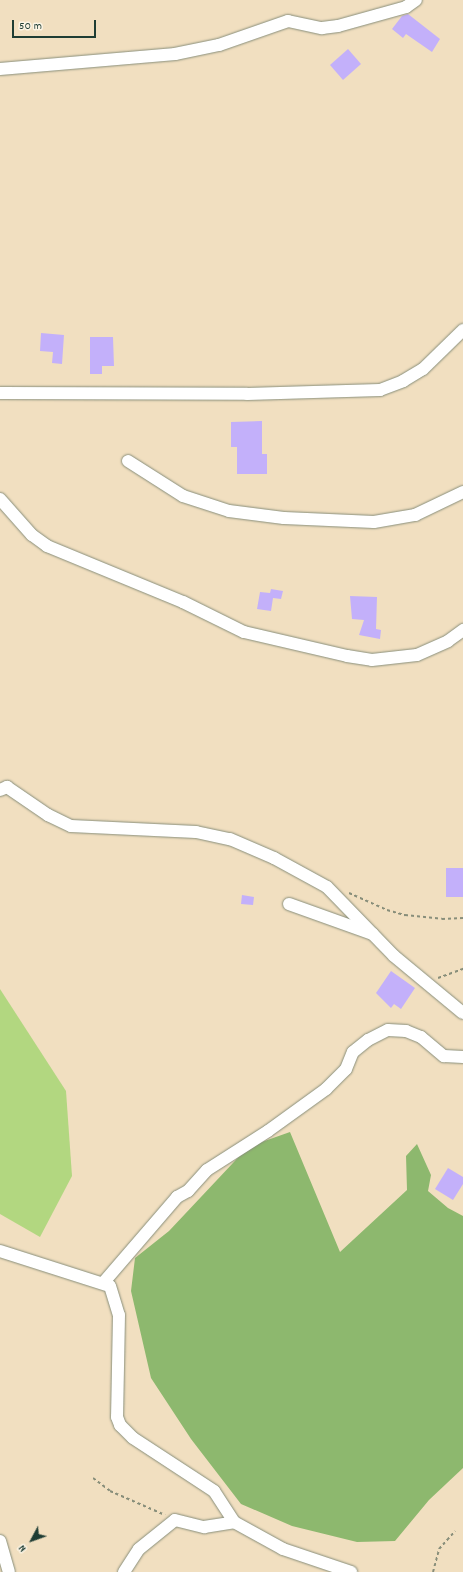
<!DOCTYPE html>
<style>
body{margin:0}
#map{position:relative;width:463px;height:1572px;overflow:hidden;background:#f1dfc0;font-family:Dekko,sans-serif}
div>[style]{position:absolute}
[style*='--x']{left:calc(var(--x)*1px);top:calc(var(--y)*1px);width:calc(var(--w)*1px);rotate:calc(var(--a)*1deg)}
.green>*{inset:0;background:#b2d780}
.forest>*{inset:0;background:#8db86e}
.building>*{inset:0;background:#c3b0fa}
.path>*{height:2px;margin-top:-1px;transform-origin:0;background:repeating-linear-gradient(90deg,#888e7a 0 3px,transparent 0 6px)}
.roads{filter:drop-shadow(0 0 1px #888e7a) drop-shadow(0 0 1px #888e7a)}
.minor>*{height:12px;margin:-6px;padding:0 6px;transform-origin:6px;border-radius:6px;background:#fff}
span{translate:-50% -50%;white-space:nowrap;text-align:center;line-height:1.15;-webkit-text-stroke:3px #fcf5e5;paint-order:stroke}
.north{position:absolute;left:12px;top:1520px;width:40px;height:40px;-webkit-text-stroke:3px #fcf5e5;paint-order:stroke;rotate:229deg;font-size:11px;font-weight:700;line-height:16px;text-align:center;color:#1f3d34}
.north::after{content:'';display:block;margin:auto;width:14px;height:18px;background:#1f3d34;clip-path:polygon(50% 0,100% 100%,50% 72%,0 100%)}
.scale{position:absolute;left:12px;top:20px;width:84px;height:18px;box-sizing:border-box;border:2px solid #1f3d34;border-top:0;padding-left:5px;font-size:12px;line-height:14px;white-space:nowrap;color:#1f3d34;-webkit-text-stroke:3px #fcf5e5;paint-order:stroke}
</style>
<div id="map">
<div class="green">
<i style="clip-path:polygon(0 989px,66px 1091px,72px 1176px,40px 1237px,0 1214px)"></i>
</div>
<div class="forest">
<i style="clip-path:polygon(290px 1132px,340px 1252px,407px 1190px,406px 1156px,417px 1144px,431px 1175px,428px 1191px,448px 1208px,463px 1216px,463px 1468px,429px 1500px,395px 1541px,357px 1542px,292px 1526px,241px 1504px,191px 1439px,151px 1378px,131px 1291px,135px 1258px,169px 1231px,248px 1147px)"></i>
</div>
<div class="building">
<i style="clip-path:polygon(408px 14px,440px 39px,432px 52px,406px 34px,403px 38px,392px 29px,402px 16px)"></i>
<i style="clip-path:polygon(348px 49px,361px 64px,343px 80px,330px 65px)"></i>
<i style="clip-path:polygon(41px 333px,64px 335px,62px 364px,52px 363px,53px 352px,40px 351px)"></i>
<i style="clip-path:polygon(90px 337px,113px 337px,114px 366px,102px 366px,102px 374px,90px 374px)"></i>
<i style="clip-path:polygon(262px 421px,262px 454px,267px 454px,267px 474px,237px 474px,237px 447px,231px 447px,231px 422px)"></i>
<i style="clip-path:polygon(271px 589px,283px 591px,281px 599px,273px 598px,271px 611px,257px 609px,260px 592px,270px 593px)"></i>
<i style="clip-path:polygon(350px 596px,377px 597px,376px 629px,381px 630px,380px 639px,359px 635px,364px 620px,352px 619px)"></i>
<i style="clip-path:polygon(446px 868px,463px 868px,463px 897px,446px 897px)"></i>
<i style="clip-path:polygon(242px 895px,254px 897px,253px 905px,241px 904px)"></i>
<i style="clip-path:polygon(391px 971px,415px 988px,401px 1009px,394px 1004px,391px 1008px,376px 993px)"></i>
<i style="clip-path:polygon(448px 1168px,463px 1177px,463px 1184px,453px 1200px,435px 1189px)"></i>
</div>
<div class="path">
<i style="--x:349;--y:893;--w:42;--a:24.1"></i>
<i style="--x:387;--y:910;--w:19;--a:16"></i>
<i style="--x:405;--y:915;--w:37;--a:6"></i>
<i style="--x:442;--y:919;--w:21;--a:-3"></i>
<i style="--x:438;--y:978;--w:27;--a:-20"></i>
<i style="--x:93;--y:1478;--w:21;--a:37"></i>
<i style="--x:110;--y:1491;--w:60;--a:23.6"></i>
<i style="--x:433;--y:1572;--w:24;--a:-75"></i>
<i style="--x:439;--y:1549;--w:24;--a:-48"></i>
</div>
<div class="roads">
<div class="minor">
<i style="--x:0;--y:69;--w:176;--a:-4.9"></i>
<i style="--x:175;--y:54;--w:45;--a:-11.6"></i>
<i style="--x:219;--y:45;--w:73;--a:-19.2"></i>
<i style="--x:288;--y:21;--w:35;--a:12"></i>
<i style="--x:322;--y:28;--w:16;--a:-7"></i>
<i style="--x:338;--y:26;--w:71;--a:-15.6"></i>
<i style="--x:406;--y:7;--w:12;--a:-35"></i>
<i style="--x:0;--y:393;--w:247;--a:0.2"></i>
<i style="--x:247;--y:394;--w:133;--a:-1.7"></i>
<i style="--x:380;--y:390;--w:25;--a:-21"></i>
<i style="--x:403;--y:381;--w:23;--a:-31"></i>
<i style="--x:423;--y:369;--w:56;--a:-44.3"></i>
<i style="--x:128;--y:461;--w:65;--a:32.5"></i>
<i style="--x:183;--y:496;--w:48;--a:18.1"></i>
<i style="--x:229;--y:511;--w:55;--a:7.3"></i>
<i style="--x:284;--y:518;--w:90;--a:2.5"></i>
<i style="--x:374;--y:522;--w:42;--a:-9.7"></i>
<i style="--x:415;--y:515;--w:53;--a:-25.6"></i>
<i style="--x:0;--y:499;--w:48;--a:48.4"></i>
<i style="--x:32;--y:535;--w:19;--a:36"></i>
<i style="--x:47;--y:546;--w:147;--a:22.4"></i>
<i style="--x:183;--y:602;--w:68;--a:26.2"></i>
<i style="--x:244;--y:632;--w:106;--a:13.1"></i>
<i style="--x:347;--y:656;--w:25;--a:9"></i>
<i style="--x:372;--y:660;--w:45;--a:-6.3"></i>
<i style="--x:417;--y:655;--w:34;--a:-24"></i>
<i style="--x:448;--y:641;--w:19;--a:-36"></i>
<i style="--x:0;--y:790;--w:8;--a:-23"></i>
<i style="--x:7;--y:787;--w:50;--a:34.3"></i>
<i style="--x:48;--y:815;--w:25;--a:26"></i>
<i style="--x:71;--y:826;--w:125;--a:2.7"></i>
<i style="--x:196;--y:832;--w:35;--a:12"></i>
<i style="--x:230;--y:839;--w:48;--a:23.4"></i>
<i style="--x:274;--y:858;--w:60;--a:28.7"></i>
<i style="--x:327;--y:887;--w:96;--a:45.8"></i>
<i style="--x:394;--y:956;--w:89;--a:39.6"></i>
<i style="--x:289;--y:904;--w:89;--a:19.7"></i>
<i style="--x:0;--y:1251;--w:115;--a:17.7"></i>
<i style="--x:110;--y:1286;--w:30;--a:73"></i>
<i style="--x:119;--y:1315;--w:102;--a:91.1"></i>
<i style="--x:117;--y:1417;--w:9;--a:69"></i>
<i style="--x:120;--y:1425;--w:18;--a:45"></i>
<i style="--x:133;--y:1438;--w:97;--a:33.2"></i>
<i style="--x:214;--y:1491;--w:37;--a:57"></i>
<i style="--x:234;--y:1522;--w:56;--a:28.9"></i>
<i style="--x:283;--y:1549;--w:72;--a:18.7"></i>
<i style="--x:104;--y:1282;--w:112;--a:-49.3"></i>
<i style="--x:177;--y:1197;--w:13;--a:-29"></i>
<i style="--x:188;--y:1191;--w:28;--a:-48"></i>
<i style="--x:207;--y:1170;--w:72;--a:-32.6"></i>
<i style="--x:268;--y:1131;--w:72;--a:-35.9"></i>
<i style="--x:326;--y:1089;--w:28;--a:-45"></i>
<i style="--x:346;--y:1069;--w:18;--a:-68"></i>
<i style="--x:353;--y:1052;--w:19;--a:-39"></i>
<i style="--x:368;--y:1040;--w:22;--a:-27"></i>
<i style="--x:388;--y:1030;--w:18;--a:3"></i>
<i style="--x:406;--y:1031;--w:16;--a:22"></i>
<i style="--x:421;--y:1037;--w:30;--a:40"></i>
<i style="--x:444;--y:1056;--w:19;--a:3"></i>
<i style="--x:0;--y:1541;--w:32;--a:74"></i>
<i style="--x:124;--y:1572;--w:27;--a:-57"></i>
<i style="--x:139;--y:1549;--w:46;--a:-38.9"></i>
<i style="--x:175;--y:1520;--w:30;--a:14"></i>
<i style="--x:204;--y:1527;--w:30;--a:-9"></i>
</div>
</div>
<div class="north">N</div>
<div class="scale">50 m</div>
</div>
